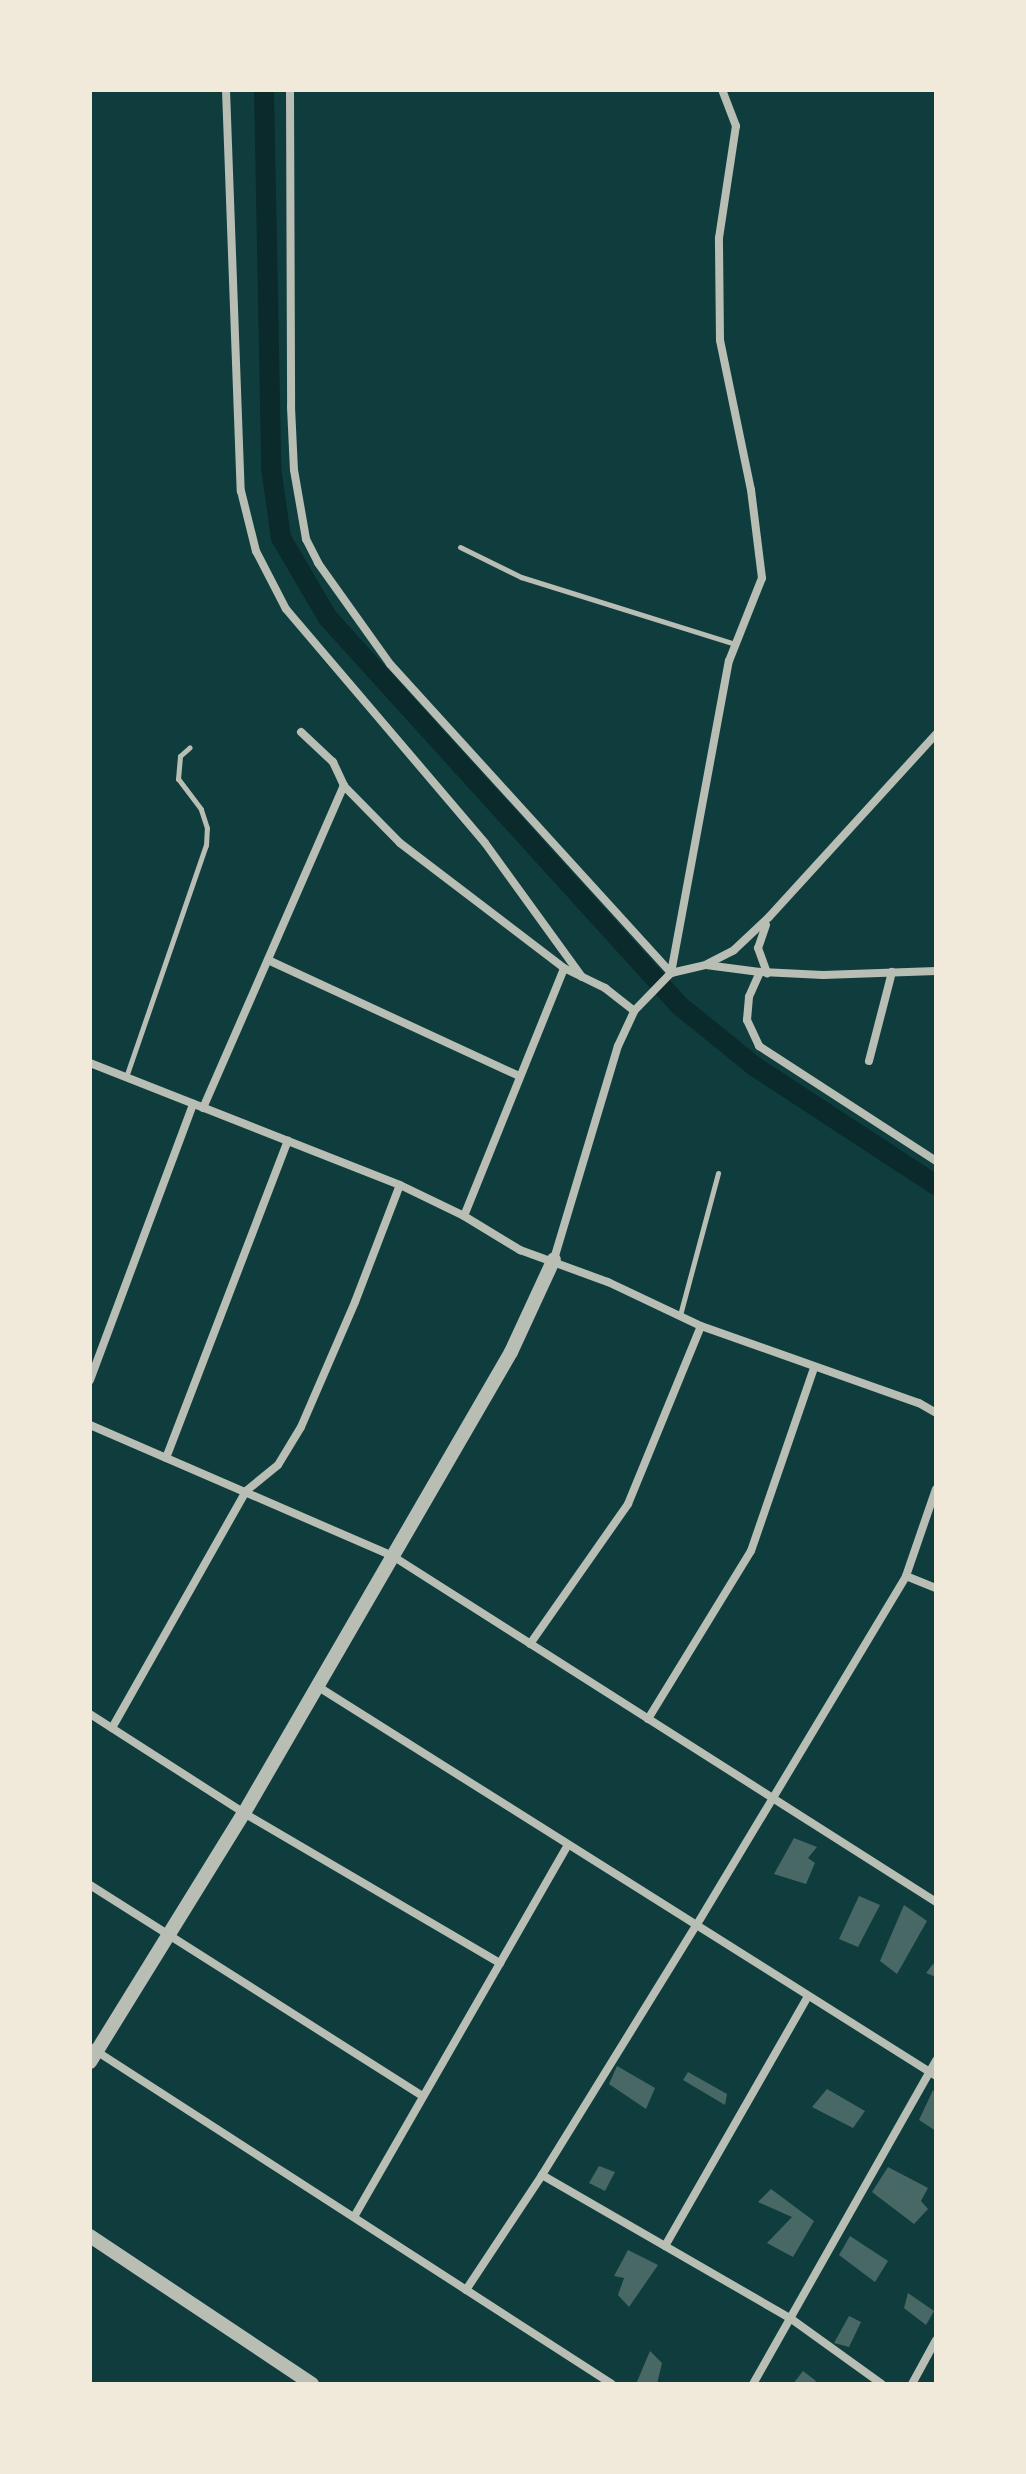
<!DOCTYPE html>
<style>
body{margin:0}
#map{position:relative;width:1026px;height:2474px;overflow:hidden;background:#0f3d3e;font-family:"DejaVu Sans",sans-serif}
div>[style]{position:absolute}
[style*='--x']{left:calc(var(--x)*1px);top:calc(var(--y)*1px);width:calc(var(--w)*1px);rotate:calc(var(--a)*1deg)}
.canal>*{height:20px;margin:-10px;padding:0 10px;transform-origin:10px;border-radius:10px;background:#0a2a2b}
.building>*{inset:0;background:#486865}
.service>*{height:5px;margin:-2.5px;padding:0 2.5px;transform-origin:2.5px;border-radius:2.5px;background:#b8beb3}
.minor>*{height:8px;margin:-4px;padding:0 4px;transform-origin:4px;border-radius:4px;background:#b8beb3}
.tertiary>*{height:14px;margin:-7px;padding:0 7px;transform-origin:7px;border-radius:7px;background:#b8beb3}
span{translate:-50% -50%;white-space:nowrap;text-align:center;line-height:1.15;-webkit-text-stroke:7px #f1e9da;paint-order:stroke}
.frame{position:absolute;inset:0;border:92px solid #f1e9da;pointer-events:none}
</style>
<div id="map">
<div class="canal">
<i style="--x:264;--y:90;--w:377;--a:88.9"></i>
<i style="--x:271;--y:467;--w:72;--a:82"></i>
<i style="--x:281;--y:538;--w:93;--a:59.6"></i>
<i style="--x:328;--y:618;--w:524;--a:47.79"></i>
<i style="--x:680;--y:1006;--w:95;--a:39"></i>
<i style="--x:754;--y:1066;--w:217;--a:33.2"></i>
</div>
<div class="building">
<i style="clip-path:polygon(794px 1838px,817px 1847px,808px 1858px,815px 1863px,806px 1884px,774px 1874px)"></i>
<i style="clip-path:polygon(859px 1896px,880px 1905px,858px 1947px,839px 1939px)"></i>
<i style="clip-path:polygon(904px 1905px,927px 1921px,897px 1974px,880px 1961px)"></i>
<i style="clip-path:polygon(933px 1964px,936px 1966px,936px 1977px,926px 1973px)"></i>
<i style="clip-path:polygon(617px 2066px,655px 2088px,646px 2109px,609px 2084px)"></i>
<i style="clip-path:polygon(688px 2072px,727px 2094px,725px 2105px,683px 2080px)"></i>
<i style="clip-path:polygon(827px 2089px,865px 2111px,853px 2128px,812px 2107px)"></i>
<i style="clip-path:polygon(933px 2090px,936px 2093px,936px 2131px,919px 2120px)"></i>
<i style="clip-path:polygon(599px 2166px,615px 2172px,605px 2191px,589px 2183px)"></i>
<i style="clip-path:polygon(888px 2167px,928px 2188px,921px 2201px,928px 2209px,914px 2224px,872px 2192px)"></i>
<i style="clip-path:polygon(771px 2189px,814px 2221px,793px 2257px,767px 2243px,792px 2217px,758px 2202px)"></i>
<i style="clip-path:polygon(850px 2236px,888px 2261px,875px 2282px,839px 2255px)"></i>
<i style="clip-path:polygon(628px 2250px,658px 2265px,629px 2307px,618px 2295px,624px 2278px,614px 2276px)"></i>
<i style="clip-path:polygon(908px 2293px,934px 2311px,926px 2325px,904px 2308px)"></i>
<i style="clip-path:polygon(849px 2316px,861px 2322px,849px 2347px,834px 2343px)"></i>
<i style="clip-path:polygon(650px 2351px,662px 2363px,657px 2384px,636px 2384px)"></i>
<i style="clip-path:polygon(803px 2371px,816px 2381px,814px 2384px,793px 2384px)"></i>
</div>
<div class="service">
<i style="--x:460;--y:547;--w:68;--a:26.2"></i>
<i style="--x:521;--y:577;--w:224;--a:17.4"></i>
<i style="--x:126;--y:1077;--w:245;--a:-71"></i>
<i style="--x:206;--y:845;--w:17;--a:-87"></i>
<i style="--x:207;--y:828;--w:20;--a:-108"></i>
<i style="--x:201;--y:809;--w:38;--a:-127"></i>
<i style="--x:178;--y:779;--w:23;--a:-85"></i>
<i style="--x:180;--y:756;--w:13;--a:-42"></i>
<i style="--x:680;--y:1315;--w:147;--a:-75"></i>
</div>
<div class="minor">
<i style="--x:226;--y:90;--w:401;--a:87.9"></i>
<i style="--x:241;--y:491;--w:62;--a:76"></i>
<i style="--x:256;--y:551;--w:65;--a:62.7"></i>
<i style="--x:286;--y:609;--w:307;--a:49.6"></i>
<i style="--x:485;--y:843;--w:165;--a:54.1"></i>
<i style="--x:290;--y:90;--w:317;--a:89.8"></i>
<i style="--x:291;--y:407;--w:63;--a:87.3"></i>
<i style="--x:294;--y:470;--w:70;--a:80.1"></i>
<i style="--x:306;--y:539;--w:27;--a:63"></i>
<i style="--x:318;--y:563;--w:124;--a:54.5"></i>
<i style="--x:390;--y:664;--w:418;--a:47.7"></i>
<i style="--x:301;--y:732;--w:44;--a:43.2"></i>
<i style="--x:333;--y:762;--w:26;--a:65"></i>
<i style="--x:344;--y:786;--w:80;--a:45.5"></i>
<i style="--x:400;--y:843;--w:206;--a:37.3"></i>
<i style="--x:564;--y:968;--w:46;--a:26"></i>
<i style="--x:605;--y:988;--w:37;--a:38"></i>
<i style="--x:766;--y:925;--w:24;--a:109"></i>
<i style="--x:758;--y:948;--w:27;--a:70"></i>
<i style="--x:268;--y:960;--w:277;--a:24.8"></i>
<i style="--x:707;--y:964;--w:30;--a:-27"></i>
<i style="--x:734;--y:950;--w:48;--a:-43.3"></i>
<i style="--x:769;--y:917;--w:248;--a:-47.6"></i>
<i style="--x:760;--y:972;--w:27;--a:114"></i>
<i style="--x:749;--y:997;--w:23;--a:95"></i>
<i style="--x:747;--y:1020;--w:29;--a:65"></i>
<i style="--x:759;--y:1046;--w:211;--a:33"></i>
<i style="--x:671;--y:973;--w:317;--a:-79.5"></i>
<i style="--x:729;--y:661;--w:89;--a:-68.3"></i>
<i style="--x:762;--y:578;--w:89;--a:-97.1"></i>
<i style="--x:751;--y:490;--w:153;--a:-101.7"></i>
<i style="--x:720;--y:340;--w:102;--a:-90.6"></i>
<i style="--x:719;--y:238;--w:113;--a:-81.4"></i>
<i style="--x:736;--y:126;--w:39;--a:-111"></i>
<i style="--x:869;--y:1061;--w:92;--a:-75.5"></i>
<i style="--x:90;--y:1063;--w:333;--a:21.5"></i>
<i style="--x:400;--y:1185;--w:71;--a:25.8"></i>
<i style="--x:464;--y:1216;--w:66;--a:31.3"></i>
<i style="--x:520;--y:1250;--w:94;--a:20"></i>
<i style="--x:608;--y:1282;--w:103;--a:25.3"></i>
<i style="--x:701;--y:1326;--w:231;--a:19.5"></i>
<i style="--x:919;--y:1403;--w:20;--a:30"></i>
<i style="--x:203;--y:1108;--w:352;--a:-66.4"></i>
<i style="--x:464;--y:1216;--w:267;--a:-68"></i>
<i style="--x:554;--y:1259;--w:222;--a:-73.3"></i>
<i style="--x:618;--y:1046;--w:38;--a:-65"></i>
<i style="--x:634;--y:1011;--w:53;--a:-45.8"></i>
<i style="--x:671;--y:973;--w:36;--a:-13"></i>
<i style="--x:706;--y:965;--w:54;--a:7.4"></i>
<i style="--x:760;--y:972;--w:63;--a:2.7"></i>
<i style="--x:823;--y:975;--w:113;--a:-2"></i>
<i style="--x:90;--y:1380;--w:295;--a:-69.5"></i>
<i style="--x:90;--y:1425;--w:328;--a:23.4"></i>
<i style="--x:391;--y:1555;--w:646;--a:32.48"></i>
<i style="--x:166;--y:1458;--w:340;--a:-69"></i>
<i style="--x:906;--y:1576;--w:32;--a:22"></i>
<i style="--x:530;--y:1644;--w:171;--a:-55"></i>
<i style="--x:628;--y:1504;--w:192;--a:-67.7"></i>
<i style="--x:317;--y:1686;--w:732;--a:32.21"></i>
<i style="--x:90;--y:1714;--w:183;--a:32.7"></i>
<i style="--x:244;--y:1813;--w:297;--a:30.4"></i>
<i style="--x:648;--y:1719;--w:197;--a:-58.5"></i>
<i style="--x:751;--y:1551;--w:194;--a:-71"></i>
<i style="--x:112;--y:1728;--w:272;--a:-60.5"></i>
<i style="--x:246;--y:1491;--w:41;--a:-39.1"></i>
<i style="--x:278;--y:1465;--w:44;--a:-58.8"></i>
<i style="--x:301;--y:1427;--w:136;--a:-66.6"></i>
<i style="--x:355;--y:1302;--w:125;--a:-69"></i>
<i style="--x:90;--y:1885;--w:394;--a:32.4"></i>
<i style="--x:90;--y:2047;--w:621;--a:32.85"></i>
<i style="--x:542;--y:2175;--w:286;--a:30"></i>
<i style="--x:790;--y:2318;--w:113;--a:35.7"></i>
<i style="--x:354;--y:2217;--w:429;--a:-60.1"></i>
<i style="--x:665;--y:2246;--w:288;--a:-60.2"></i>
<i style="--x:466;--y:2290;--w:138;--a:-56.5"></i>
<i style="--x:542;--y:2175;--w:293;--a:-58.3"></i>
<i style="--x:696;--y:1926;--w:408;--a:-59"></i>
<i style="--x:906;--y:1576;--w:92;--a:-71"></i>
<i style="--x:753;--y:2384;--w:372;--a:-60.5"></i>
<i style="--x:912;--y:2384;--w:50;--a:-61.4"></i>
</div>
<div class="tertiary">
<i style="--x:90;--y:2062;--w:293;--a:-58.3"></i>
<i style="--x:244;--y:1813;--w:533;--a:-59.92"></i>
<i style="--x:511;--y:1352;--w:102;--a:-65.2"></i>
<i style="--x:90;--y:2236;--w:267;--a:33.7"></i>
</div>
<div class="frame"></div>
</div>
